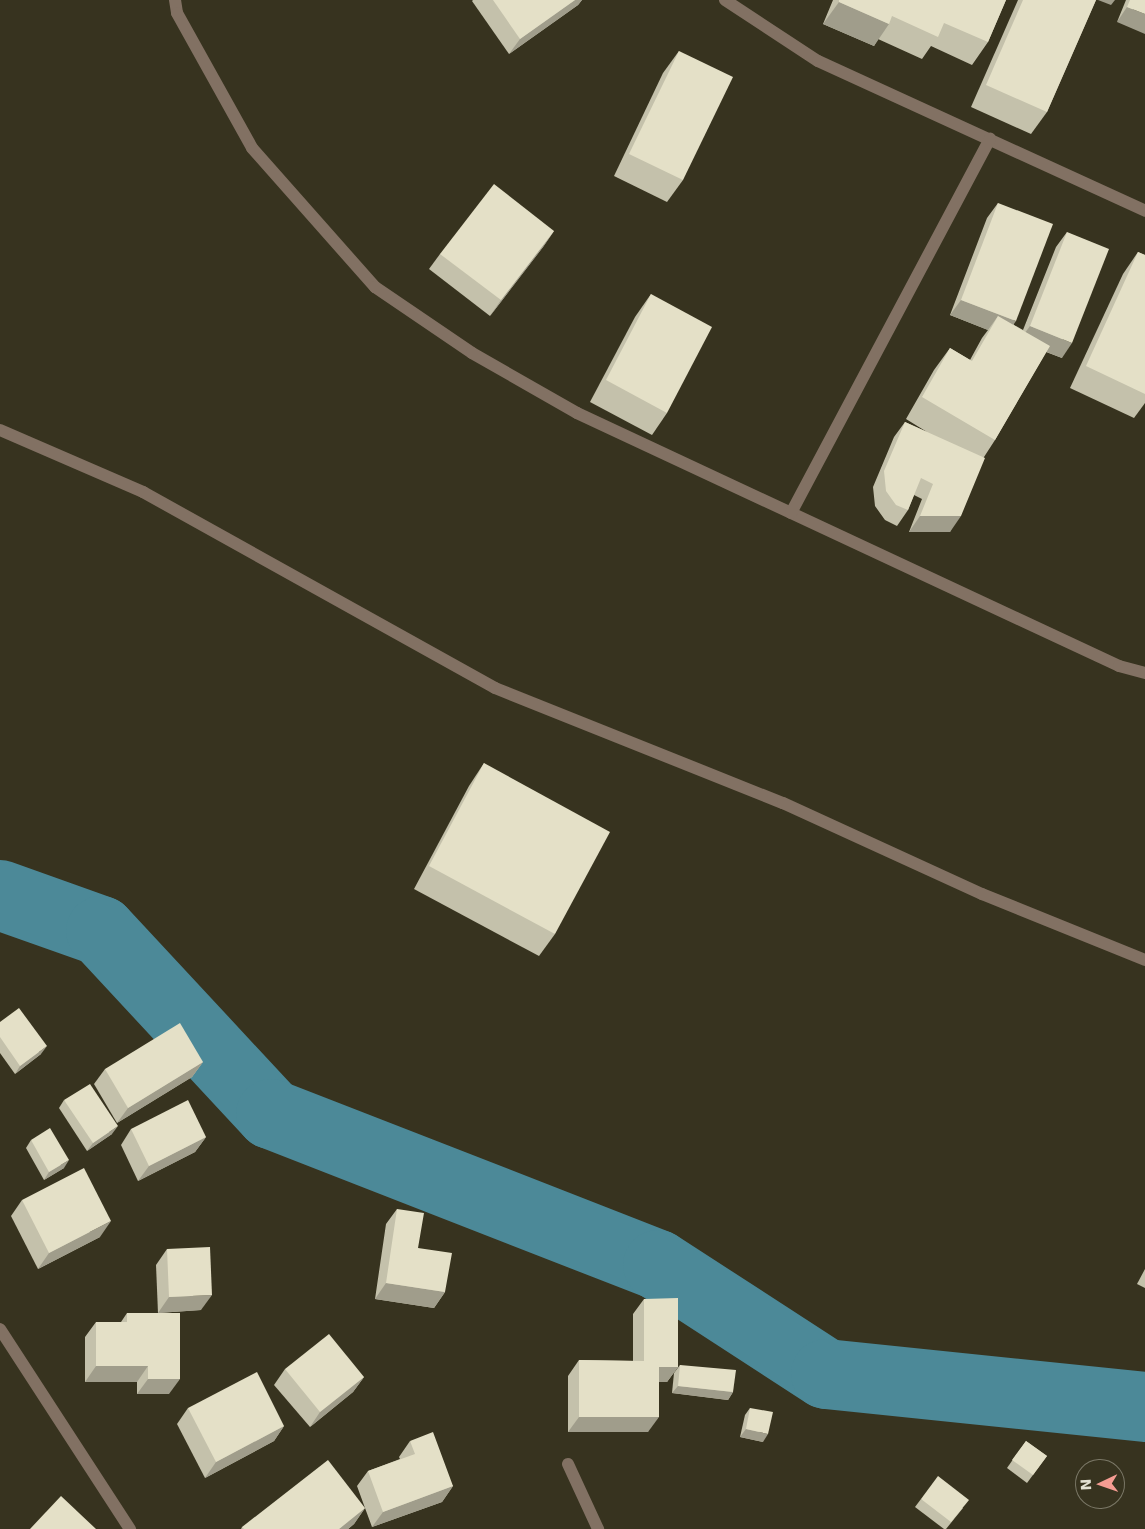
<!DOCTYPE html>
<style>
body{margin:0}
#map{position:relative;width:1145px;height:1529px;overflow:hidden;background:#37331f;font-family:"DejaVu Sans",sans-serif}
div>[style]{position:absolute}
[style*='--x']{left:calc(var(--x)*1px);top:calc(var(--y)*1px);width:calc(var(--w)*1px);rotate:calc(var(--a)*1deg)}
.river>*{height:70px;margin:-35px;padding:0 35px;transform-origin:35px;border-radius:35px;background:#4c8998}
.minor>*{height:12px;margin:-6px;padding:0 6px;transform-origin:6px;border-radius:6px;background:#827163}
.wall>*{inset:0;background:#c4c1ab}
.shaded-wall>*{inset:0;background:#a09d8b}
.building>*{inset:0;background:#e4e0c7}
span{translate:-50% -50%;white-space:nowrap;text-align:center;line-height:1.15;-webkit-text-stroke:5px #37331f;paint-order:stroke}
.north{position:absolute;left:1075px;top:1459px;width:50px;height:50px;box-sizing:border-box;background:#37331f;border:1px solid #7b7867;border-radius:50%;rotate:267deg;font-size:14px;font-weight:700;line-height:20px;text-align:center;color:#e2e0d3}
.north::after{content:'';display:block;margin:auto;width:18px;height:22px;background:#f59c92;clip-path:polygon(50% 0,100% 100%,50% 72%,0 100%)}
</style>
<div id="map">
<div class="river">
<i style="--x:0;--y:895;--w:107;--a:19.6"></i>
<i style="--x:101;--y:931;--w:250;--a:47.1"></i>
<i style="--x:271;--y:1114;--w:415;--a:21.3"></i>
<i style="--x:658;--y:1265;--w:200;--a:33"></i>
<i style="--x:826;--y:1374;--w:321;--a:5.9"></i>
</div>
<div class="minor">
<i style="--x:175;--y:0;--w:13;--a:81"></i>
<i style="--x:177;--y:13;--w:154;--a:60.9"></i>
<i style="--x:252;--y:148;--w:186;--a:48.5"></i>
<i style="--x:375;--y:287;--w:117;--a:34.2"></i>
<i style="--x:472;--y:353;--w:121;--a:29.7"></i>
<i style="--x:577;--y:413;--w:598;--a:25.02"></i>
<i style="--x:1119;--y:666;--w:27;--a:15"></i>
<i style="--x:725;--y:0;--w:111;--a:33.3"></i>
<i style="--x:818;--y:61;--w:360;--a:24.6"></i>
<i style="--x:0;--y:430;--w:156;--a:23.4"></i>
<i style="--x:143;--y:492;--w:403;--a:29.1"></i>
<i style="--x:495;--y:688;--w:310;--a:21.8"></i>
<i style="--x:783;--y:803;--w:219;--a:24.6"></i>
<i style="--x:982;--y:894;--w:176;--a:22"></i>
<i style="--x:791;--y:513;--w:424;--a:-62"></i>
<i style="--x:0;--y:1329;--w:239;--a:57"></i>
<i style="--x:568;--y:1464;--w:72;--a:65.2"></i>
</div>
<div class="wall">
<i style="clip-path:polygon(473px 0,582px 0,578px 5px,509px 54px,472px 1px)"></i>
<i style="clip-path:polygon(833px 0,1006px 0,988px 42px,972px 65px,931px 46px,922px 59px,878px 39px,874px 46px,823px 24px)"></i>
<i style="clip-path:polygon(1018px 0,1096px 0,1047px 112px,1031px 134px,971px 107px)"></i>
<i style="clip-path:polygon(1126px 0,1145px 0,1117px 22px)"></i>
<i style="clip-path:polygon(679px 51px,683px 180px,667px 202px,614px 176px,663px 73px)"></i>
<i style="clip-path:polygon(998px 203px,1014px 325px,1023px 330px,1056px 247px,1067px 232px,1062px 358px,1046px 352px,995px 440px,984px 457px,950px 532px,909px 532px,922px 499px,914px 495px,908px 510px,897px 526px,885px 520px,875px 506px,873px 487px,894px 437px,905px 422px,927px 432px,906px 419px,934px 370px,950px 348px,970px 360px,982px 338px,988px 330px,950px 315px,987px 218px)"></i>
<i style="clip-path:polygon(554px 231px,543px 247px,490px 316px,429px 269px,440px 254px)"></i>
<i style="clip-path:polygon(1138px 252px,1145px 255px,1145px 403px,1134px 418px,1070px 388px,1123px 274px)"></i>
<i style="clip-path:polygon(651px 294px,667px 413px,652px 435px,590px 402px,635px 317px)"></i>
<i style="clip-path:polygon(484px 763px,555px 934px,539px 956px,414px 889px,469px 786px)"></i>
<i style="clip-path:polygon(0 1022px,41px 1054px,15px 1074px,0 1053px)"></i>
<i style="clip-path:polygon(203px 1062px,192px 1077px,117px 1123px,94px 1084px,105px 1069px)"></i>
<i style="clip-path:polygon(64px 1100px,112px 1134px,87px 1151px,59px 1108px)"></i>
<i style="clip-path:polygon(131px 1129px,206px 1137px,195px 1152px,138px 1181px,121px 1145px)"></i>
<i style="clip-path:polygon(31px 1140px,64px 1168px,44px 1180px,26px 1148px)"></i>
<i style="clip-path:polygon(22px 1200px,100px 1237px,38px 1269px,11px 1216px)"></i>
<i style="clip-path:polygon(397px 1209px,418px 1248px,445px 1292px,434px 1308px,375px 1299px,386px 1224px)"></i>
<i style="clip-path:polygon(167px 1249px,201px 1310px,158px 1313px,156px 1265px)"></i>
<i style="clip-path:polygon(1145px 1269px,1145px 1288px,1137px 1284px)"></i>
<i style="clip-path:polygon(644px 1299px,678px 1367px,667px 1382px,659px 1382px,648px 1432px,568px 1432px,568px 1376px,579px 1360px,633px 1361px,633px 1314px)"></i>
<i style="clip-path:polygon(127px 1313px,169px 1394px,137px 1394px,137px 1382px,85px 1382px,85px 1337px,96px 1322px,121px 1322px)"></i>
<i style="clip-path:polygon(680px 1365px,733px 1392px,728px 1400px,672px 1393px,674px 1373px)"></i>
<i style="clip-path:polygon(285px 1369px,364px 1377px,353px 1392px,310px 1427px,274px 1385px)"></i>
<i style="clip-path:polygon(188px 1408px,284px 1426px,274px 1441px,205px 1478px,177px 1424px)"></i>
<i style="clip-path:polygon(750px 1408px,763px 1442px,740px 1437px,745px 1415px)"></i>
<i style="clip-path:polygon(410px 1441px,453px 1486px,442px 1502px,372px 1527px,365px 1508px,354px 1524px,348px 1529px,241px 1529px,242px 1527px,365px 1508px,357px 1486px,368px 1471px,400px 1459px,399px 1457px)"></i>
<i style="clip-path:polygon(1026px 1441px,1047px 1456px,1027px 1483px,1007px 1468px)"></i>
<i style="clip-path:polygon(921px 1499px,963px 1508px,946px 1529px,944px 1529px,915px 1507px)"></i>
</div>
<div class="shaded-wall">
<i style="clip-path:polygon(575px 0,582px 0,578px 5px,509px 54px,520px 39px)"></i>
<i style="clip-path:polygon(1098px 0,1115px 0,1111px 5px)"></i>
<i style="clip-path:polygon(839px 2px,889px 24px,874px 46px,823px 24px)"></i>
<i style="clip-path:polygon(1127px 7px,1145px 14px,1145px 34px,1117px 22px)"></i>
<i style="clip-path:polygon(554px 231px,543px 247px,490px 316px,501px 300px)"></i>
<i style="clip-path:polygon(961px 300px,1016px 321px,1005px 337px,998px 316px,988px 330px,950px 315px)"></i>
<i style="clip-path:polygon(1030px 326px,1072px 343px,1062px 358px,1019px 341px)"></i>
<i style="clip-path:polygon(920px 516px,961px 516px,950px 532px,909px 532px)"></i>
<i style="clip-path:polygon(47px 1046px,41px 1054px,15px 1074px,20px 1066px)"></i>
<i style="clip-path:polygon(203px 1062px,192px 1077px,117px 1123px,128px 1108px)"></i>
<i style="clip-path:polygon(118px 1126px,112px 1134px,87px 1151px,93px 1143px)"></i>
<i style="clip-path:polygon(206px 1137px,195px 1152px,138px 1181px,149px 1166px)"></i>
<i style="clip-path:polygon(69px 1160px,64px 1168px,44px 1180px,49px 1172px)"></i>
<i style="clip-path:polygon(111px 1221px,100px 1237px,38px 1269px,49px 1253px)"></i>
<i style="clip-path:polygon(386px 1283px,445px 1292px,434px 1308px,375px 1299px)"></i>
<i style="clip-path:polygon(212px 1295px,201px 1310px,158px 1313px,169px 1297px)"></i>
<i style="clip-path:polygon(96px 1366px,148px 1366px,137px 1382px,85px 1382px)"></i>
<i style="clip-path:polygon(659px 1367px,678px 1367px,667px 1382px,648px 1382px)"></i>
<i style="clip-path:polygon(364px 1377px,353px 1392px,310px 1427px,320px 1412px)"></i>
<i style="clip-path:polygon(148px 1379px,180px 1379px,169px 1394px,137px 1394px)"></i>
<i style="clip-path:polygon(678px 1386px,733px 1392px,728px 1400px,672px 1393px)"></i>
<i style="clip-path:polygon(579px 1417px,659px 1417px,648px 1432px,568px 1432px)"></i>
<i style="clip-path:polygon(284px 1426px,274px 1441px,205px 1478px,216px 1462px)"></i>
<i style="clip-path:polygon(746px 1429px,768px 1434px,763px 1442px,740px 1437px)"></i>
<i style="clip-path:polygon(453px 1486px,442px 1502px,372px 1527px,383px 1512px)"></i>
<i style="clip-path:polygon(365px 1508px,354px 1524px,348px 1529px,339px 1529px)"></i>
</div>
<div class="building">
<i style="clip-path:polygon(493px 0,575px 0,520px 39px)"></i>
<i style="clip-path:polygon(839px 0,1006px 0,988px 42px,944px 23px,938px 37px,892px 16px,889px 24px,839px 2px)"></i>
<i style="clip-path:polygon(1023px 0,1096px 0,1047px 112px,986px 85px)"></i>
<i style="clip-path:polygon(1130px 0,1145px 0,1145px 14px,1127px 7px)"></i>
<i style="clip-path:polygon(679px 51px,733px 77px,683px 180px,629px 154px)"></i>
<i style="clip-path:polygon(494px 184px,554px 231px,501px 300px,440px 254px)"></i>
<i style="clip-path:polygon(998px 203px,1053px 224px,1016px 321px,961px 300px)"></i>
<i style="clip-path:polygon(1067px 232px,1109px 249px,1072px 343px,1030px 326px)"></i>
<i style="clip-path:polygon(1138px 252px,1145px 255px,1145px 394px,1086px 366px)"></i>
<i style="clip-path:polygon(651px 294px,712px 327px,667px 413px,606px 380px)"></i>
<i style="clip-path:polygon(998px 316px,1050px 346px,995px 440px,922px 397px,950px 348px,972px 361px)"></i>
<i style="clip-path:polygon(905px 422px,985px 458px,961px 516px,920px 516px,933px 484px,921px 478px,908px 510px,896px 505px,886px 491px,884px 471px)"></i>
<i style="clip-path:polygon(484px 763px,610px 832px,555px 934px,429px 866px)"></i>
<i style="clip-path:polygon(19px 1008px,47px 1046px,20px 1066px,0 1037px,0 1022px)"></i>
<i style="clip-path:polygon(180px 1023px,203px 1062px,128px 1108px,105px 1069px)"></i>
<i style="clip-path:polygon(90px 1084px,118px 1126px,93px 1143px,64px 1100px)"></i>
<i style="clip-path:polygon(188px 1100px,206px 1137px,149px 1166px,131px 1129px)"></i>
<i style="clip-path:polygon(50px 1128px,69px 1160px,49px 1172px,31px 1140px)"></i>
<i style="clip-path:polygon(84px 1168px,111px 1221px,49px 1253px,22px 1200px)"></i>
<i style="clip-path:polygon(397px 1209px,424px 1213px,418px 1248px,452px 1253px,445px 1292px,386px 1283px)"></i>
<i style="clip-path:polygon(210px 1247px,212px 1295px,169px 1297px,167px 1249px)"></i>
<i style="clip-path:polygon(678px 1298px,678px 1367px,659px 1367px,659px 1417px,579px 1417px,579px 1360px,644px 1361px,644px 1299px)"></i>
<i style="clip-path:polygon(127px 1313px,180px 1313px,180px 1379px,148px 1379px,148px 1366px,96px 1366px,96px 1322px,127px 1322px)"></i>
<i style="clip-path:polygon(329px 1334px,364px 1377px,320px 1412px,285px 1369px)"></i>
<i style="clip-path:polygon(680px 1365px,736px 1370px,733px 1392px,678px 1386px)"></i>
<i style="clip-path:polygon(257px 1372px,284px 1426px,216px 1462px,188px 1408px)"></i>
<i style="clip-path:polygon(750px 1408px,773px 1412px,768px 1434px,746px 1429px)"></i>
<i style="clip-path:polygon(433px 1432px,453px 1486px,383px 1512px,368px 1471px,415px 1454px,410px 1441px)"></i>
<i style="clip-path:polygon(1026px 1441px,1047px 1456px,1033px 1475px,1012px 1460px)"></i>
<i style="clip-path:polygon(328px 1460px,365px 1508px,339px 1529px,244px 1529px,242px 1527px)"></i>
<i style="clip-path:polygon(938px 1476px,969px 1500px,951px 1522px,921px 1499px)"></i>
<i style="clip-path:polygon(61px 1496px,96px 1529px,30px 1529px)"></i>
</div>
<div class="north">N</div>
</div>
